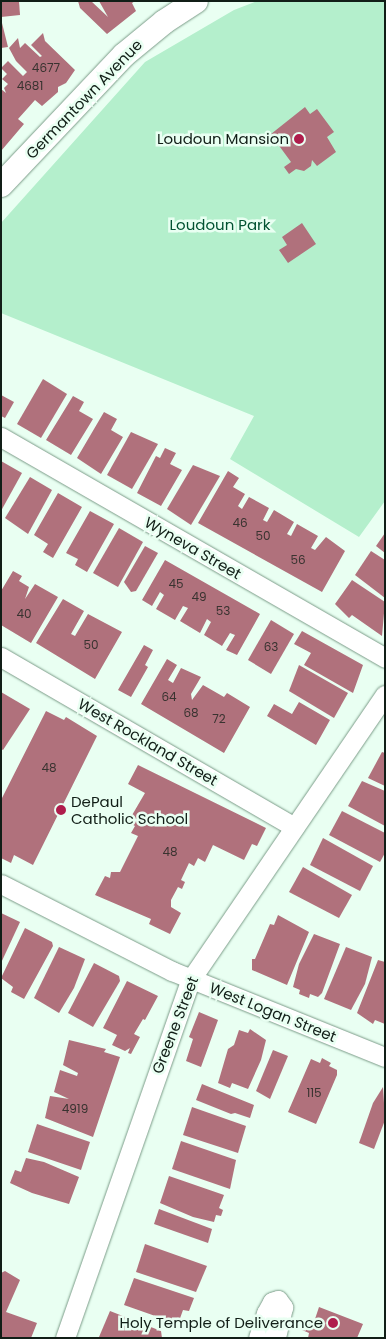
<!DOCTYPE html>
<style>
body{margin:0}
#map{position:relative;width:386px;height:1339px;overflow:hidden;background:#e9fff2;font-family:Poppins,sans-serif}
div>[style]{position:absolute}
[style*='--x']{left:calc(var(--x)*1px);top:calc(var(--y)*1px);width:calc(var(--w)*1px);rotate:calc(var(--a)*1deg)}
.green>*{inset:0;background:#b4efcc}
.building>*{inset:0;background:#b0717c}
.roads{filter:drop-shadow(0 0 1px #7b9c88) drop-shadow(0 0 1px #7b9c88)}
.minor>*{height:19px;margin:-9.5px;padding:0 9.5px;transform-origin:9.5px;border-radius:9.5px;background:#fff}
.major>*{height:24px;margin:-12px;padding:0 12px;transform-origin:12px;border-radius:12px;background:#fff}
.dots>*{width:14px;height:14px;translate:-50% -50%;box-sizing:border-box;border:2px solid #e9fff2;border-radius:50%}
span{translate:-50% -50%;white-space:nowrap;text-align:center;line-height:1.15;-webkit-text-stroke:5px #e9fff2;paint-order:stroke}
.number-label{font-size:12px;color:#393330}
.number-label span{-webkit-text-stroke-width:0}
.street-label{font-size:15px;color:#111e17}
.poi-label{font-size:15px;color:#111e17}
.right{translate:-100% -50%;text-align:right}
.left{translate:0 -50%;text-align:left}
.park-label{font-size:15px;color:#025232}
.frame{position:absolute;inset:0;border:2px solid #111e17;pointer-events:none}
</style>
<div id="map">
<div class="green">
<i style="clip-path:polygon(257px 1px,385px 1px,385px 501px,359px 537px,230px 459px,254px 416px,1px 313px,1px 223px,145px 62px,234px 10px)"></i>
</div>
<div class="building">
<i style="clip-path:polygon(1px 1px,19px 1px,20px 15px,1px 17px)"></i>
<i style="clip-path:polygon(78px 1px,91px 1px,108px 17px,99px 1px,135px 1px,132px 3px,136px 11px,107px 34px,80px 8px)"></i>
<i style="clip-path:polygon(1px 19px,8px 47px,1px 48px)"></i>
<i style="clip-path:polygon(43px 33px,45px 41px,75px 70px,66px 83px,58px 87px,58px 92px,42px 106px,35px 100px,27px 109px,18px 119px,24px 124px,1px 151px,1px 89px,6px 93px,4px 88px,8px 84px,2px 79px,7px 74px,1px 68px,8px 61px,23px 76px,27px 72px,16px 61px,9px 48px,18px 38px,20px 48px,25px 43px,40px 57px,42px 56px,31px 45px)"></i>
<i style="clip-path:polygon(305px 107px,310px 114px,317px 109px,334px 132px,327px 137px,336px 152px,317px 166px,312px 160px,311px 166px,304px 171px,296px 169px,289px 174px,284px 167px,291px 162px,280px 147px,271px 141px,271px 134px)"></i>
<i style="clip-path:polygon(302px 223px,316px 244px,288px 263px,279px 250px,287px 245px,282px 237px)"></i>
<i style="clip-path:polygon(43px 379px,67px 394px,41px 438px,17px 424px)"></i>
<i style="clip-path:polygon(1px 395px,14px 402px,5px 418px,1px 416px)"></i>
<i style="clip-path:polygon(73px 396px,84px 402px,79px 411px,93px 419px,71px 455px,46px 440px)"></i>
<i style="clip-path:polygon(104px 412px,117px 419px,111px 430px,123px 437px,101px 474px,77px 458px)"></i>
<i style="clip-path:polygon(131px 432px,158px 444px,132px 489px,107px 475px)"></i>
<i style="clip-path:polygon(165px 448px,176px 453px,170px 464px,182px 470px,161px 506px,137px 493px,156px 456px,160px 458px)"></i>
<i style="clip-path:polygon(1px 461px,22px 473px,1px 511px)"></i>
<i style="clip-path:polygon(193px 465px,220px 476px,191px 525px,167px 509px)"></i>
<i style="clip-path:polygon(228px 471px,239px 478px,233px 487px,245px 494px,238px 506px,242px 509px,249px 497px,269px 508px,263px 520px,267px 522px,274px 510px,294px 522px,287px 534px,291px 536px,297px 524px,318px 536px,311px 548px,315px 550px,326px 537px,345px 551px,322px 592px,198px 523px)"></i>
<i style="clip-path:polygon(30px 477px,52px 490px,28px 534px,5px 518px)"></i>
<i style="clip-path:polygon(58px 493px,82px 507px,53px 558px,43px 552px,48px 544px,34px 535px)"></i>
<i style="clip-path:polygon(90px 511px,114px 524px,87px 572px,75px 565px,78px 559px,66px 553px)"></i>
<i style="clip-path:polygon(119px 528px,143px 542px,118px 587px,93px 573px)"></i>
<i style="clip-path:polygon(385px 533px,385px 553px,376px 546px)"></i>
<i style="clip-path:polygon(145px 546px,158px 553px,136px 591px,131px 592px,124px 582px)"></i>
<i style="clip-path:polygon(371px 551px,385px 560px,385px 598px,355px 575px)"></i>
<i style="clip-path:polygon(165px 560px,260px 614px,237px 655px,226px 650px,235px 635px,230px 633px,222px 646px,204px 635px,211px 622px,207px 619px,200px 633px,180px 621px,188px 608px,183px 606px,175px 620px,156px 609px,164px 595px,160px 592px,152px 606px,142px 600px)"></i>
<i style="clip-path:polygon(13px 571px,22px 576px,19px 581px,29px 587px,25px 599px,35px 584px,58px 597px,31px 643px,1px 625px,1px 591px)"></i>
<i style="clip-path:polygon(352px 580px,385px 602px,382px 636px,352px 615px,349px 618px,335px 604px)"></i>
<i style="clip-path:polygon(63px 599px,84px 611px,71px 634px,75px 636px,88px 614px,122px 632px,95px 679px,36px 643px)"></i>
<i style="clip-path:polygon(271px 620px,294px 634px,271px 674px,248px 660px)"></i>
<i style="clip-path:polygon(302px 631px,363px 665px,353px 693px,304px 665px,311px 653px,294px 644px)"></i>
<i style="clip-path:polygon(144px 645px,153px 650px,145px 665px,148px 667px,131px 697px,118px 690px)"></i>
<i style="clip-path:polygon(167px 659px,177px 665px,168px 680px,173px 683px,181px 668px,201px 677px,191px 694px,192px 700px,203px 685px,224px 697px,227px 693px,250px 707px,224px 753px,141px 704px)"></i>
<i style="clip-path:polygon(299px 665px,348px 693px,334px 718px,289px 691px)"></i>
<i style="clip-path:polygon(1px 692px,30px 709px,3px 750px,1px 749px)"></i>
<i style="clip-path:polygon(299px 702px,330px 720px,316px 745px,267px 716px,274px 704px,292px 714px)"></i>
<i style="clip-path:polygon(46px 711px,64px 720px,66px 717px,97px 736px,33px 865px,14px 855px,11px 863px,1px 858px,1px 800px)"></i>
<i style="clip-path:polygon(382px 752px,385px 753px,385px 786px,368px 778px)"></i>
<i style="clip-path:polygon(138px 765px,266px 828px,257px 846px,252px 844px,244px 860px,213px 845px,205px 862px,198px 858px,194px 866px,189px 863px,181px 880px,185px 882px,182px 889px,178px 887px,171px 900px,171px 907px,181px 913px,170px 934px,149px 924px,151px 919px,95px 895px,105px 876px,110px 878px,111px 872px,120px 872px,138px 836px,131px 833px,135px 826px,128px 822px,145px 793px,128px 784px)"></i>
<i style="clip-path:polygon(362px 781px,385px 791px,385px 826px,348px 806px)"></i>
<i style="clip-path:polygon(342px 811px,385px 833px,385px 853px,380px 862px,329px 835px)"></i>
<i style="clip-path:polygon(323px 838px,373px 866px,360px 891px,310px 865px)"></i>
<i style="clip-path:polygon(303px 867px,352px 895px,339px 918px,289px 892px)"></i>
<i style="clip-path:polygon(1px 913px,20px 922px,1px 963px)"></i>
<i style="clip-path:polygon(278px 915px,309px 932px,287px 985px,252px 970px,252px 959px,255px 959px,270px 924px,274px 925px)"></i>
<i style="clip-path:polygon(25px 928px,52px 942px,53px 946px,24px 999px,11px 992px,13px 987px,1px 978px)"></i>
<i style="clip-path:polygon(314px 934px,340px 944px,322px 993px,318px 997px,310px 994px,309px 998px,299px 994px,300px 990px,293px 987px,299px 964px)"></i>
<i style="clip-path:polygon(59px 947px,85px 959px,74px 988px,59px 1013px,34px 998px)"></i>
<i style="clip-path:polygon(346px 947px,372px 957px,365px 984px,351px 1010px,324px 999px)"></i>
<i style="clip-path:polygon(378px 960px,385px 962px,385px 1024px,375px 1020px,373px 1024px,357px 1013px)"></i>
<i style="clip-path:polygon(94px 963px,119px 976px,120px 981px,93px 1027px,68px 1013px)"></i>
<i style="clip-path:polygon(127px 981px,158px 996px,145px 1020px,143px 1019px,134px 1034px,140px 1037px,131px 1054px,128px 1053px,130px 1048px,125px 1051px,112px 1045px,117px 1035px,103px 1028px)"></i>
<i style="clip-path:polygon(199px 1012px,218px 1020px,201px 1067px,186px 1061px,193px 1039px,189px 1037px)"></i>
<i style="clip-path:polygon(250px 1029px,266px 1040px,261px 1060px,248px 1089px,232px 1083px,230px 1088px,218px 1083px,228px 1049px,234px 1045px,239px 1030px,248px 1033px)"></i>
<i style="clip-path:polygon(69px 1040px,106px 1049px,104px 1052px,120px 1057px,93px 1137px,45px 1118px,50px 1096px,69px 1099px,54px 1092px,60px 1070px,77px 1076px,78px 1073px,63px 1065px)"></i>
<i style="clip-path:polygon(273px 1050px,288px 1056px,270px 1099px,256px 1091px)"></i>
<i style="clip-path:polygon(322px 1058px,331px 1063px,329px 1066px,337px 1070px,337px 1075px,316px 1124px,288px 1112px,311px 1059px,320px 1063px)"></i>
<i style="clip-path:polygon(202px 1084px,254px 1105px,250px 1118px,235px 1113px,231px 1114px,196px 1100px)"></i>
<i style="clip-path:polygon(383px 1087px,385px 1120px,374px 1149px,359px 1143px,373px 1103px)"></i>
<i style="clip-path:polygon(192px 1107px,246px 1126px,238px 1153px,183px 1135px)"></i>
<i style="clip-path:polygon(37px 1124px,90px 1142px,81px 1170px,28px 1152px)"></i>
<i style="clip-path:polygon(181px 1141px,236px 1160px,230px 1189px,172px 1169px)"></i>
<i style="clip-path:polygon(26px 1158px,44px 1162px,79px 1177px,69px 1204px,32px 1193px,10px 1183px,15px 1170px,21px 1172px)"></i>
<i style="clip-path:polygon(169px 1176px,224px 1195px,219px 1208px,223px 1210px,221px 1216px,216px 1215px,214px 1222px,193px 1217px,160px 1203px)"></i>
<i style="clip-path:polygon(159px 1209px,212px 1229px,208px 1243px,154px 1224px)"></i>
<i style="clip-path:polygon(145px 1244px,207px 1266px,196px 1292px,136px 1272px)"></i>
<i style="clip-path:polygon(5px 1271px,20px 1280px,6px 1312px,37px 1323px,31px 1338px,1px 1338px,1px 1273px)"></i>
<i style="clip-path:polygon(134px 1278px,194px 1298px,189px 1311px,183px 1310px,178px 1324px,124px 1305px)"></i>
<i style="clip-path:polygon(319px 1307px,363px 1324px,357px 1338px,308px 1338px,309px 1333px,302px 1330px,307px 1319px,314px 1322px)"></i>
<i style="clip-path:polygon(110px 1311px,161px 1331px,162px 1338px,99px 1337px)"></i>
</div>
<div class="roads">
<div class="minor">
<i style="--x:1;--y:437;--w:443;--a:29.9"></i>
<i style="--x:1;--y:657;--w:339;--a:30.1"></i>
<i style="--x:1;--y:884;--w:192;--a:27"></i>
<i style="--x:172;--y:971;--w:230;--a:22"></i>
<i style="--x:65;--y:1338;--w:380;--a:-70.7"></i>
<i style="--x:191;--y:979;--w:344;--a:-55.7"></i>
<i style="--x:258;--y:1338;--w:26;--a:-72"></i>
<i style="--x:266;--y:1313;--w:13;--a:-61"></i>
<i style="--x:272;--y:1302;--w:6;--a:-18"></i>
<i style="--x:278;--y:1300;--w:9;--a:54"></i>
<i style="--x:283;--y:1307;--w:32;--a:103"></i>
</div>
<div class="major">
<i style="--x:1;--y:185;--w:179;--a:-46.6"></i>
<i style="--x:124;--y:55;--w:52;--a:-39.5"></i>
<i style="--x:164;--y:22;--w:38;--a:-33"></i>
</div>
</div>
<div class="dots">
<i style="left:299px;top:139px;background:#af1d4c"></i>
<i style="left:61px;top:810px;background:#af1d4c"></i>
<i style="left:333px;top:1323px;background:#af1d4c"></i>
</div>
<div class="number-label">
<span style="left:46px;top:68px">4677</span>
<span style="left:30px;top:86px">4681</span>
<span style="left:240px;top:523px">46</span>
<span style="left:263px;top:536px">50</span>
<span style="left:298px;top:560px">56</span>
<span style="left:176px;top:584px">45</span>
<span style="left:199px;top:597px">49</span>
<span style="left:223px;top:611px">53</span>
<span style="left:24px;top:614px">40</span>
<span style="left:91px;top:645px">50</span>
<span style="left:271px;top:647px">63</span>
<span style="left:169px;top:697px">64</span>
<span style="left:191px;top:713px">68</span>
<span style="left:219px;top:719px">72</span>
<span style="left:49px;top:768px">48</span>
<span style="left:170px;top:852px">48</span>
<span style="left:314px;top:1093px">115</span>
<span style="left:75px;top:1109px">4919</span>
</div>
<div class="street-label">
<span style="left:84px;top:99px;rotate:-46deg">Germantown Avenue</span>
<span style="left:193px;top:548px;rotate:30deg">Wyneva Street</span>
<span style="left:148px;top:742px;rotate:30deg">West Rockland Street</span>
<span style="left:273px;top:1012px;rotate:22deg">West Logan Street</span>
<span style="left:175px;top:1025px;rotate:-69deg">Greene Street</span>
</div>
<div class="poi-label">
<span class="right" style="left:289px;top:139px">Loudoun Mansion</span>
<span class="left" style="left:71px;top:810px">DePaul<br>Catholic School</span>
<span class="right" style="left:323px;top:1323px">Holy Temple of Deliverance</span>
</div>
<div class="park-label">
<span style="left:220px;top:225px">Loudoun Park</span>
</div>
<div class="frame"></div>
</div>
